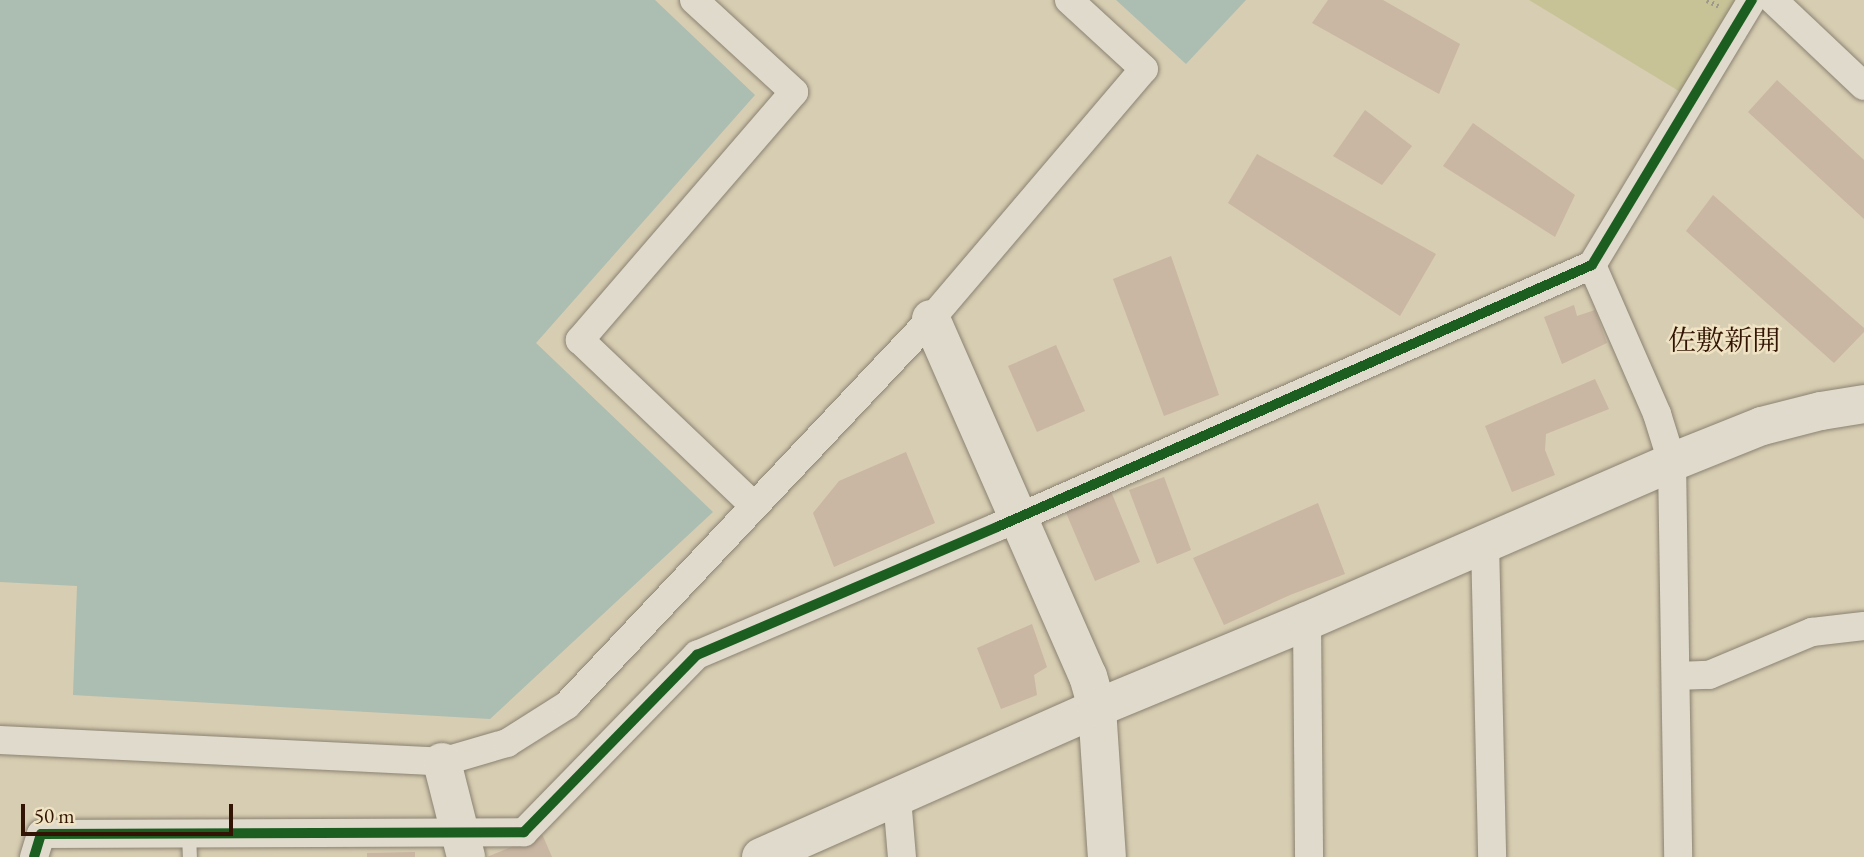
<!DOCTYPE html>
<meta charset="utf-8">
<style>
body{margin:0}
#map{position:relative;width:1864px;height:857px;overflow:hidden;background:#d7cdb2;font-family:"EB Garamond","Noto Serif JP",serif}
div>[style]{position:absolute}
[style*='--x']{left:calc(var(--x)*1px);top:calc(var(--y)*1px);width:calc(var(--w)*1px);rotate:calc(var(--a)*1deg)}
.green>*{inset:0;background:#c8c397}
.water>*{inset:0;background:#acbdb1}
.building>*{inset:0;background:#c9b6a3}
.path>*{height:4.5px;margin-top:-2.25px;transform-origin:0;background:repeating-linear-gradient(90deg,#9e978c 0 2px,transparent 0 5.5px)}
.roads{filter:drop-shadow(0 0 2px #8b8271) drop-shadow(0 0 2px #8b8271)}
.lane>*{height:14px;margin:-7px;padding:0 7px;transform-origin:7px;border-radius:7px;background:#e0dacc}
.street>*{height:28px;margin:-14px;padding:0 14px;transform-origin:14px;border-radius:14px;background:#e0dacc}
.secondary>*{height:38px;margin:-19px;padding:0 19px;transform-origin:19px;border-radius:19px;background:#e0dacc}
.cycleway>*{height:10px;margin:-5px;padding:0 5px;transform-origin:5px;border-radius:5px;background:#1b5e20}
span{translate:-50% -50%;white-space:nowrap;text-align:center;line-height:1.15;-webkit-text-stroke:5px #efe3c3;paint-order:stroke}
.quarter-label{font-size:28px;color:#311403}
.scale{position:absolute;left:21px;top:804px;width:212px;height:32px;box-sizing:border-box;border:4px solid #311403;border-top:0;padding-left:9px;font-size:21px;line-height:24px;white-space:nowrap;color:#311403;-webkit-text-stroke:5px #efe3c3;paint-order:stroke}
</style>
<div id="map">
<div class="green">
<i style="clip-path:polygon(1529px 0,1736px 0,1682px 93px)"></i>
</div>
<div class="water">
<i style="clip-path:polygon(0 0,655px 0,755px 95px,536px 343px,713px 512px,490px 719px,73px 695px,77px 586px,0 582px)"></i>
<i style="clip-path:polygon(1116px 0,1246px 0,1186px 64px)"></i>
</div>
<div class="building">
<i style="clip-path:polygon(1328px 0,1383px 0,1460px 44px,1439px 94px,1312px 23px)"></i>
<i style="clip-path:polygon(1777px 80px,1864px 160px,1864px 219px,1748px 112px)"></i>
<i style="clip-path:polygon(1365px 110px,1412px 146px,1382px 185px,1333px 156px)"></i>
<i style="clip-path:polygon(1473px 123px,1575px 195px,1555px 237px,1443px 166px)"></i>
<i style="clip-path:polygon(1257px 154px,1436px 254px,1400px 316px,1228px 203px)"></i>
<i style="clip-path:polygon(1713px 195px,1864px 328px,1864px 332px,1834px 363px,1686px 231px)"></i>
<i style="clip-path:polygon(1171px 256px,1219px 395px,1164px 416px,1113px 279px)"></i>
<i style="clip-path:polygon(1574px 305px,1577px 316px,1595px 310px,1607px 343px,1562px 364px,1544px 317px)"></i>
<i style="clip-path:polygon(1056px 345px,1085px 411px,1037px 432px,1008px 366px)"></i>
<i style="clip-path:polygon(1595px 379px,1609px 409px,1546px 434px,1545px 450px,1555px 475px,1512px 492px,1485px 426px)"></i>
<i style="clip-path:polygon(906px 452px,935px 523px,834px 567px,813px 513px,839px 481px)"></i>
<i style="clip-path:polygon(1164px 477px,1191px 550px,1157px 564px,1129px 490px)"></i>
<i style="clip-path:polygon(1110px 489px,1140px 562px,1095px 581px,1064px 508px)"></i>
<i style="clip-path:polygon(1318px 503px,1345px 574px,1290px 595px,1224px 625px,1193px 558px)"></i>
<i style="clip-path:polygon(1032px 624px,1047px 667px,1034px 675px,1037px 695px,1001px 709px,977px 648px)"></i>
<i style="clip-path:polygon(542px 834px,552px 857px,487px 857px)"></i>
<i style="clip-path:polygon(415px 852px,415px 857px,367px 857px,367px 853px)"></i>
</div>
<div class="path">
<i style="--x:1707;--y:0;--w:13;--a:27"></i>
</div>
<div class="roads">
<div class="lane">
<i style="--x:189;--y:832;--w:25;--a:88"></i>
</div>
<div class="street">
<i style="--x:694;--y:0;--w:136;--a:42.6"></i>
<i style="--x:794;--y:92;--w:328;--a:130.8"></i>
<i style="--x:580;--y:340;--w:239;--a:43.6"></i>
<i style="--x:1773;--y:0;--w:125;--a:43.4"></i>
<i style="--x:1592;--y:265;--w:163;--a:66.4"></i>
<i style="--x:1657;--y:414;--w:50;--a:72.6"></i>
<i style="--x:1672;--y:462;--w:395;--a:89.1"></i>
<i style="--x:1485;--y:542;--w:315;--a:88.7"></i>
<i style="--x:1307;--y:621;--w:236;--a:89.5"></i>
<i style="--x:1676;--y:676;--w:33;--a:-2"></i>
<i style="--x:1709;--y:675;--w:112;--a:-22.7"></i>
<i style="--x:1812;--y:632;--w:52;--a:-6.6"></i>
<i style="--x:0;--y:740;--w:443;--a:2.8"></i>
<i style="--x:442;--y:762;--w:68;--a:-16.3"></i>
<i style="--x:507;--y:743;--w:71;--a:-32.3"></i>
<i style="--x:567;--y:705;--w:531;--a:-46.68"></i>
<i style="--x:931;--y:319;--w:328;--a:-49.6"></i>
<i style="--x:1144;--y:69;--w:102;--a:-137.4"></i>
<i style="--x:897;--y:798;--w:59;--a:85.2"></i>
<i style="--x:34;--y:857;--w:24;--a:-73"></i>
<i style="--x:41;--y:834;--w:483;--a:-0.2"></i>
<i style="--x:524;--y:832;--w:248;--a:-45.7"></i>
<i style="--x:697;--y:655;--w:326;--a:-23.1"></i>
<i style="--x:997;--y:527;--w:650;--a:-23.77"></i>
<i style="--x:1592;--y:265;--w:310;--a:-58.9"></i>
</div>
<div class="secondary">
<i style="--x:931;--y:319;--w:390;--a:66.3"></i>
<i style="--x:1088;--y:676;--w:33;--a:74"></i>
<i style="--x:1097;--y:708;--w:149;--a:86.2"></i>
<i style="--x:442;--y:762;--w:98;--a:75.8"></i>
<i style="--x:761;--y:857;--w:368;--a:-23.9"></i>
<i style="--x:1097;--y:708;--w:227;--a:-22.5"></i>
<i style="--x:1307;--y:621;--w:398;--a:-23.5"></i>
<i style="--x:1672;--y:462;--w:97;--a:-21.8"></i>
<i style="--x:1762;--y:426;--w:61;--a:-14.3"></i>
<i style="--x:1821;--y:411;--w:44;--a:-9.2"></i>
</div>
</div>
<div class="cycleway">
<i style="--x:34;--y:857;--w:24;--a:-73"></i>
<i style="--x:41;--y:834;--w:483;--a:-0.2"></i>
<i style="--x:524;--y:832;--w:248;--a:-45.7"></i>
<i style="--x:697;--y:655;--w:326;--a:-23.1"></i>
<i style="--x:997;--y:527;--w:650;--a:-23.77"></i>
<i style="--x:1592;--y:265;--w:310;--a:-58.9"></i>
</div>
<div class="quarter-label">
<span style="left:1724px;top:340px">佐敷新開</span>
</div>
<div class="scale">50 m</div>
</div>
